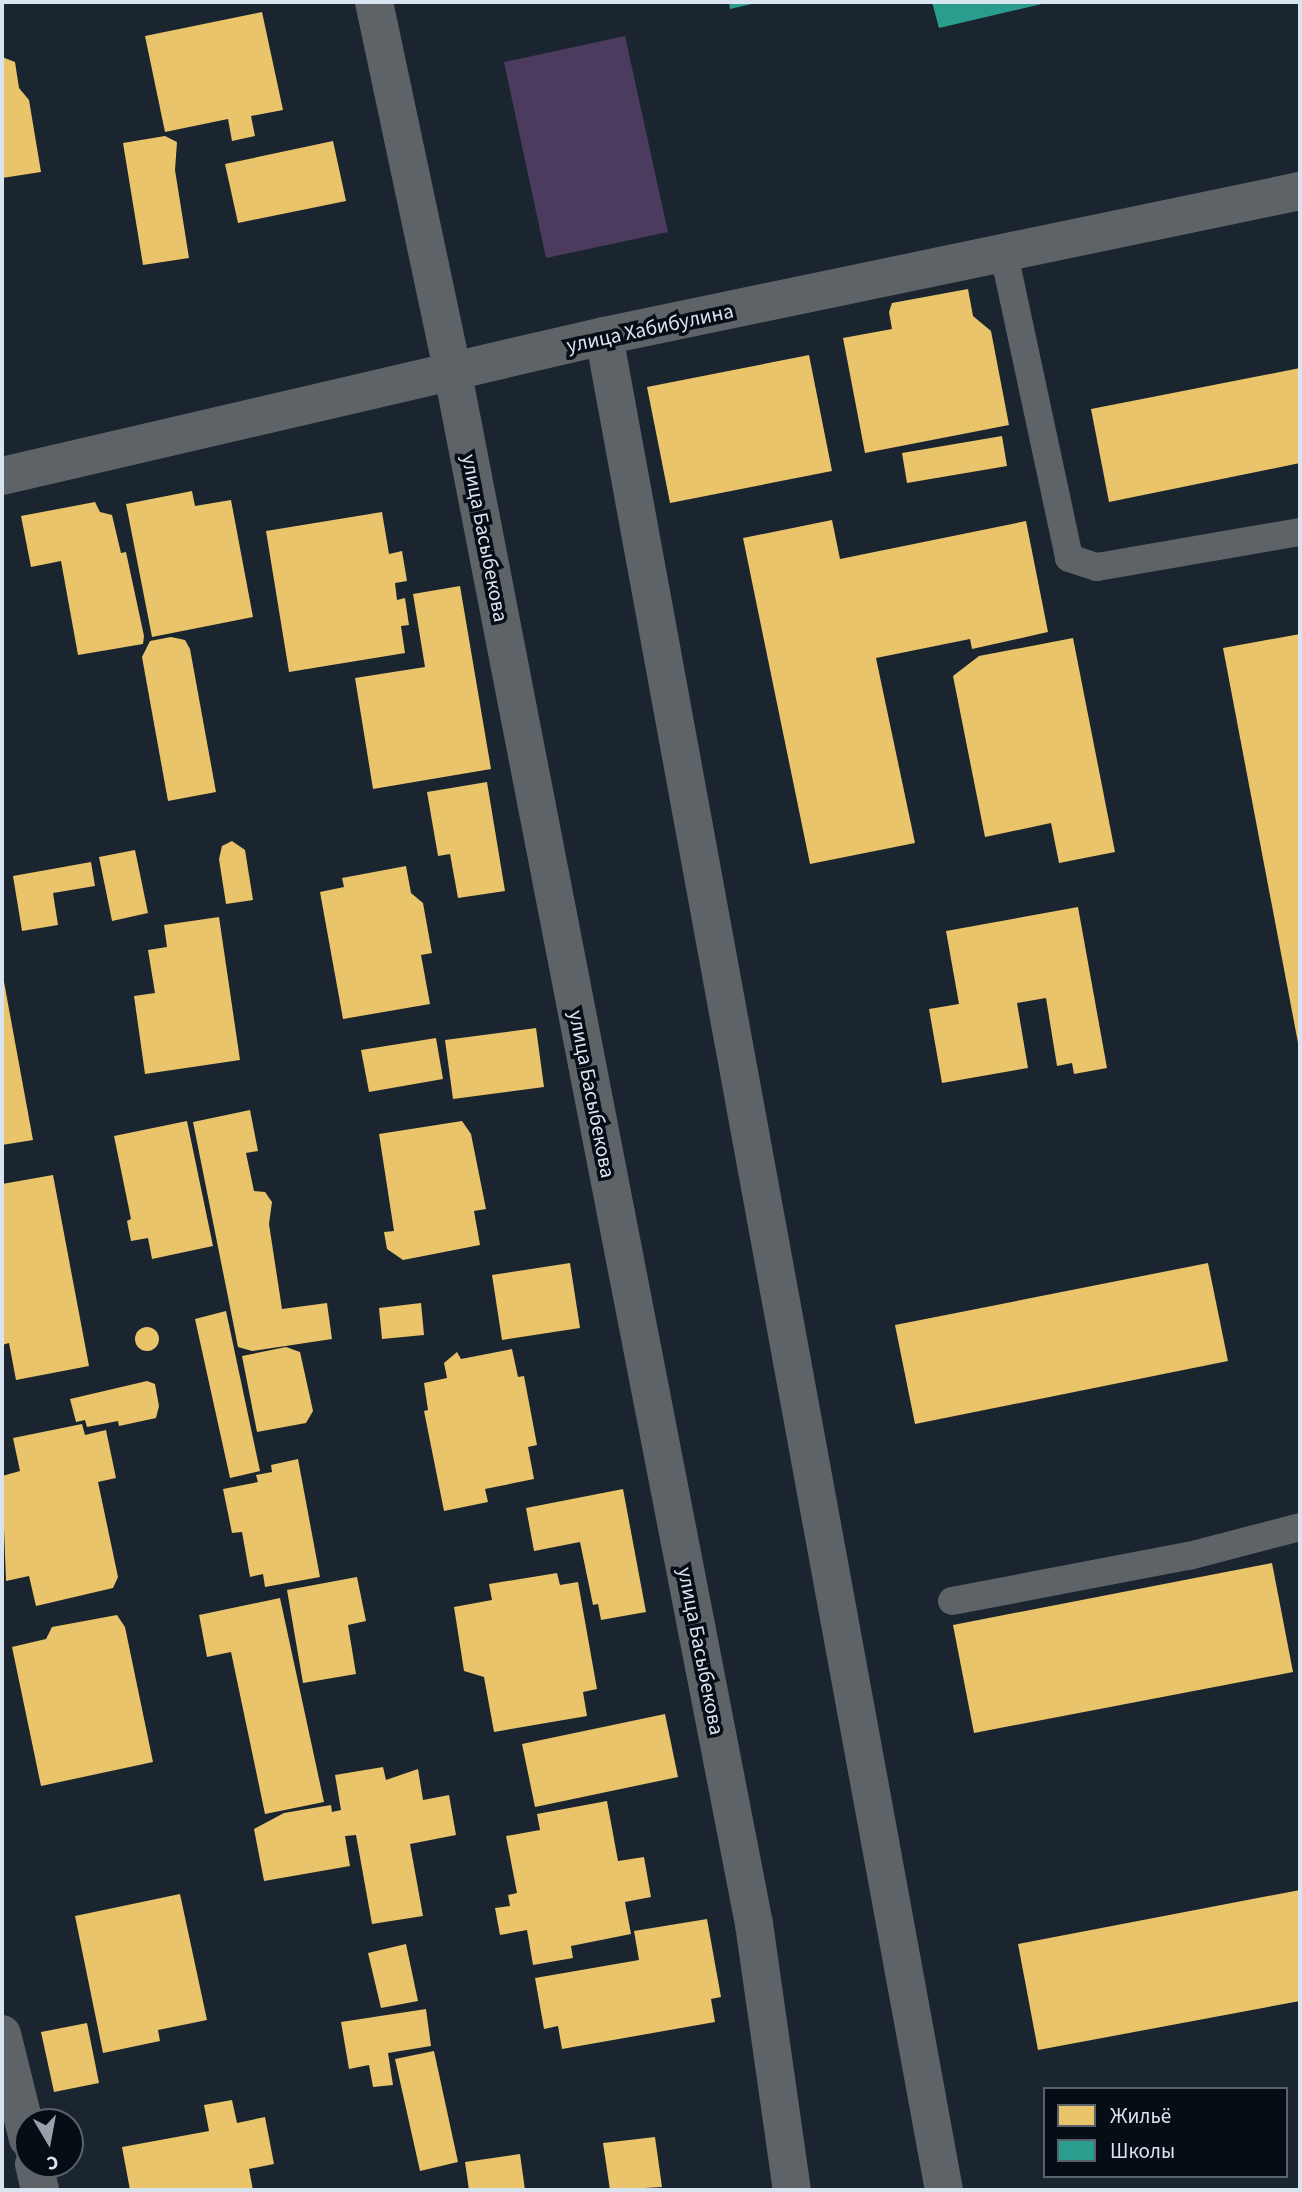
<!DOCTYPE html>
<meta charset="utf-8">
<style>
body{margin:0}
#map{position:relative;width:1302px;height:2192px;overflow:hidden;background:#1b252f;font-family:"Source Sans 3",sans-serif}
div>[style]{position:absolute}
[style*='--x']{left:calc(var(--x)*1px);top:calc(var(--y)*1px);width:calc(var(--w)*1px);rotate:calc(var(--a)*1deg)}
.green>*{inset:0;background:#4b3c5f}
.homes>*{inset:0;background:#e9c46a}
.round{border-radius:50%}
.schools>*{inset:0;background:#2a9d8f}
.lane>*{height:28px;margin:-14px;padding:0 14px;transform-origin:14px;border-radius:14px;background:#5d6366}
.street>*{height:38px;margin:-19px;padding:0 19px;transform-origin:19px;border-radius:19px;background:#5d6366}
span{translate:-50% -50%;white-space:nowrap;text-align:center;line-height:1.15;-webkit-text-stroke:7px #060d15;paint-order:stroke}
.street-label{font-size:21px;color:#d8e4f0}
.frame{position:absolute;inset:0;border:4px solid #d8e4f0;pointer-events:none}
.legend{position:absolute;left:1043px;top:2087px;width:245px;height:91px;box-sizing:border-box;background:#060d15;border:2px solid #5a636d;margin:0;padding:9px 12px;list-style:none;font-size:21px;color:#d8e4f0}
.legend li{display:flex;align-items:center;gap:14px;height:35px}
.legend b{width:35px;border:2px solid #5a636d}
.north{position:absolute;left:14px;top:2108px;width:70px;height:70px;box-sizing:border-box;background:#060d15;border:2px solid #5a636d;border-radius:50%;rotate:170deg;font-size:19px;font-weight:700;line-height:28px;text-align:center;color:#d8e4f0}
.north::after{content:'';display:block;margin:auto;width:24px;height:32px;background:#96a1ac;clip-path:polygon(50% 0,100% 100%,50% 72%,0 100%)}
</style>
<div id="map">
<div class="green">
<i style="clip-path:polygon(625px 36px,668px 232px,546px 258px,504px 62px)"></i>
</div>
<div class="homes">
<i style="clip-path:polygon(262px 12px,283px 110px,251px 116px,255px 136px,232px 141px,228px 119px,165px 132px,145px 36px)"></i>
<i style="clip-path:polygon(2px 57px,15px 62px,19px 88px,29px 100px,41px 172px,2px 178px)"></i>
<i style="clip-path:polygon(165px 136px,177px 142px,175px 170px,189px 258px,143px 265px,123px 143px)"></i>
<i style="clip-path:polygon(333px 141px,346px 201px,238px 223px,225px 164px)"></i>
<i style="clip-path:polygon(968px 289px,973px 316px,991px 331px,1009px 425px,865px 453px,843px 338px,892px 329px,889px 312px,892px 303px)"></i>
<i style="clip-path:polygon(809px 355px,832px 471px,670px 503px,647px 387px)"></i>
<i style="clip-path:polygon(1300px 368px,1300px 463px,1109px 502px,1091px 409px)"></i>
<i style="clip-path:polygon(1002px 436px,1007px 466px,907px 483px,902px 453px)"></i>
<i style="clip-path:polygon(192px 491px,195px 506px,231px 500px,253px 617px,152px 637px,126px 504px)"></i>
<i style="clip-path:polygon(95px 502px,100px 512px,112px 515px,121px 553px,126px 552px,144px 636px,143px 644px,78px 655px,61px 561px,31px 567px,21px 516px)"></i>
<i style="clip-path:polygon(382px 512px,389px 554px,402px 551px,407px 581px,395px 583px,397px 600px,405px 598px,409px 625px,401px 626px,405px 653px,289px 672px,266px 531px)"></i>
<i style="clip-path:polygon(832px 520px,840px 559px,1026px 521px,1048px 632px,972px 649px,970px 639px,876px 658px,915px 843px,810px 864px,743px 538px)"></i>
<i style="clip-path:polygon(460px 586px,491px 769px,373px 789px,355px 678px,425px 667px,413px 594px)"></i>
<i style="clip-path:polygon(1300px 634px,1300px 1048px,1299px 1048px,1223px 648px)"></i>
<i style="clip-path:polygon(171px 637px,185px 640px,190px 649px,216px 792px,168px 801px,142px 657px,150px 641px)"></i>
<i style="clip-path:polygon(1073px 638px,1115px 852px,1059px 863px,1051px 823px,985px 837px,953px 676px,979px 656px)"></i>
<i style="clip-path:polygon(487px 782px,505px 891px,458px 898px,450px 854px,438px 856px,427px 792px)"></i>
<i style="clip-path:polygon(232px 841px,245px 850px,253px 900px,226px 904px,219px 859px,222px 846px)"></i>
<i style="clip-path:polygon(135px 850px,148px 913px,112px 921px,99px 857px)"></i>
<i style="clip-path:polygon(91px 862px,95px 886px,53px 893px,58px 925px,22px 931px,13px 876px)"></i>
<i style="clip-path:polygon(406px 866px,411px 893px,423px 903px,432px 953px,421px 955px,430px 1004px,343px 1019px,320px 892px,344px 887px,342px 878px)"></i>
<i style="clip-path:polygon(1078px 907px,1107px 1068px,1074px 1074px,1072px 1063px,1057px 1066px,1046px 998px,1017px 1003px,1028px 1068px,942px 1083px,929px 1009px,959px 1004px,946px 931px)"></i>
<i style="clip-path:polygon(219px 917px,240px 1060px,145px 1074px,134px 996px,155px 993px,148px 950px,167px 947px,164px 925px)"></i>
<i style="clip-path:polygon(2px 971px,33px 1140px,2px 1145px)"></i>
<i style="clip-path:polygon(536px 1028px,544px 1087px,453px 1099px,445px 1040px)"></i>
<i style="clip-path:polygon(436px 1038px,443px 1079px,369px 1092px,361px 1050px)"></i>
<i style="clip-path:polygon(250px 1110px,258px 1151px,246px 1153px,254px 1191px,265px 1192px,272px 1202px,269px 1224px,282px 1309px,327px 1303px,332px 1339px,252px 1351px,238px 1347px,193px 1122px)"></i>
<i style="clip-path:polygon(187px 1121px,213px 1246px,152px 1259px,148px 1238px,131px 1241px,127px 1221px,131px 1219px,114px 1136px)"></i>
<i style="clip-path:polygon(462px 1121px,471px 1134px,486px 1209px,474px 1211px,480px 1245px,403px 1260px,387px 1249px,384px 1232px,394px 1231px,379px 1134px)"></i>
<i style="clip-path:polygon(53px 1175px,89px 1366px,16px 1380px,9px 1343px,2px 1345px,2px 1184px)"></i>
<i style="clip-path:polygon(570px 1263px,580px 1328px,502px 1340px,492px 1275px)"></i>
<i style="clip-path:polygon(1208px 1263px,1228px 1361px,915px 1424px,895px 1325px)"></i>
<i style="clip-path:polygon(421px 1303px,424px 1335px,382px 1339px,379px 1308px)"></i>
<i style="clip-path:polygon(226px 1311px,260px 1471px,230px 1478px,195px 1319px)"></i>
<i class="round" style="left:135px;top:1327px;width:24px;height:24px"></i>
<i style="clip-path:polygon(286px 1347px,300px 1352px,313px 1411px,306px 1423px,257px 1432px,242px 1356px)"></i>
<i style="clip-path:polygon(512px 1349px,518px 1377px,524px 1376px,537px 1445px,528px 1447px,534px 1479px,485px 1489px,488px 1502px,444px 1511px,424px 1411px,428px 1410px,424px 1383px,447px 1378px,444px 1363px,457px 1352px,461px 1359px)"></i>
<i style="clip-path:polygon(147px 1381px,155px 1384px,159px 1406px,156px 1418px,119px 1426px,118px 1421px,87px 1427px,85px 1420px,76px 1422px,70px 1399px)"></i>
<i style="clip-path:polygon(82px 1424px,85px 1435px,106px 1430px,116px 1478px,98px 1482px,118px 1577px,113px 1588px,36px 1606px,29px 1576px,6px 1581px,2px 1476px,20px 1471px,13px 1438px)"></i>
<i style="clip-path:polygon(298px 1459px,320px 1577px,265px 1587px,263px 1574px,250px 1577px,242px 1532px,232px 1533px,223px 1489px,258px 1482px,256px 1475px,272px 1472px,271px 1465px)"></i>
<i style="clip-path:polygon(623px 1489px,646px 1612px,601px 1620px,598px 1604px,593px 1605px,580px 1542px,534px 1551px,526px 1508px)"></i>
<i style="clip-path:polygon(1272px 1563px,1293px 1672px,974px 1733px,953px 1625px)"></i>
<i style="clip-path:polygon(557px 1573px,560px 1585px,578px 1582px,597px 1689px,583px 1692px,587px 1716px,494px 1732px,484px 1677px,464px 1671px,454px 1607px,492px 1600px,489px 1584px)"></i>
<i style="clip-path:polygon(357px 1577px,366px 1621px,348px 1625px,356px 1674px,303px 1683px,287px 1590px)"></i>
<i style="clip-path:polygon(280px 1598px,324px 1802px,265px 1814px,231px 1652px,207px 1657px,199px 1615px)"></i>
<i style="clip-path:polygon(117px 1615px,125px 1627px,153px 1762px,41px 1786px,12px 1647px,46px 1639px,52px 1627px)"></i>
<i style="clip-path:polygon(665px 1714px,678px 1777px,535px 1807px,522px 1744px)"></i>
<i style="clip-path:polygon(383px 1767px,386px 1780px,418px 1769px,423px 1800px,449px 1795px,456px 1835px,410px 1844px,423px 1916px,372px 1924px,356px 1835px,345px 1836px,350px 1866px,264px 1881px,254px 1829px,284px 1813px,331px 1805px,332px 1812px,341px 1810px,335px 1775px)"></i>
<i style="clip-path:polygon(607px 1801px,618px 1861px,644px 1857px,651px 1897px,625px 1902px,631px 1934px,571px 1946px,573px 1958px,533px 1965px,527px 1930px,500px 1935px,495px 1908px,510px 1906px,508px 1895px,517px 1893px,506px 1836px,540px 1830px,537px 1814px)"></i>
<i style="clip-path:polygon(1300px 1890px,1300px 2001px,1038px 2050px,1018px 1944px)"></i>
<i style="clip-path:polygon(180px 1894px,207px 2020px,158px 2030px,160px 2041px,103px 2053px,75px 1916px)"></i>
<i style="clip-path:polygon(707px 1919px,721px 1997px,711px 1999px,715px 2022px,562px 2049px,558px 2026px,544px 2029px,535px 1978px,639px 1960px,634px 1931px)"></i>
<i style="clip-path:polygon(406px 1944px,418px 2001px,381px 2008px,368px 1953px)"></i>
<i style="clip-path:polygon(426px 2009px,431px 2046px,388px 2053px,393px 2085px,373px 2087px,369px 2065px,349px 2069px,341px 2022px)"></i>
<i style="clip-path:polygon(87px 2023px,99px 2083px,54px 2092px,41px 2032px)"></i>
<i style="clip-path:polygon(434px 2051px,458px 2162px,420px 2171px,395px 2059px)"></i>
<i style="clip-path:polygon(232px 2100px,237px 2123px,265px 2117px,274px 2164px,249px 2169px,253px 2190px,130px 2190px,122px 2147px,209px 2131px,204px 2105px)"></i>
<i style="clip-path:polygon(655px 2137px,662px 2187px,610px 2190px,603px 2143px)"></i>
<i style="clip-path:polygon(520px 2154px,525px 2190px,469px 2190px,465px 2162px)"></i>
</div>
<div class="schools">
<i style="clip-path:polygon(729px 2px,756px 2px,756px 3px,730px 9px)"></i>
<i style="clip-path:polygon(932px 2px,1046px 2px,1046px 3px,939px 28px)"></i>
</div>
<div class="lane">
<i style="--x:1004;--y:254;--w:311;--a:77.9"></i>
<i style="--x:1069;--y:558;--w:29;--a:18"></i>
<i style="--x:1097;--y:567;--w:206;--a:-9.8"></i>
<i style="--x:952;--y:1601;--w:241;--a:-10.8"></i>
<i style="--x:1189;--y:1556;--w:115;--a:-14.6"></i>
</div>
<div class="street">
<i style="--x:374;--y:2;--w:380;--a:78"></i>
<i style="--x:453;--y:374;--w:1579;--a:79.01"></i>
<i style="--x:754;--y:1924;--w:269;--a:81.9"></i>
<i style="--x:604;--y:336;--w:1885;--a:79.61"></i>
<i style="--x:2;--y:476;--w:618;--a:-13.09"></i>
<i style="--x:604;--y:336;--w:711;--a:-11.77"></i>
<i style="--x:2;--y:2034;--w:108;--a:76.1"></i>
<i style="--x:34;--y:2164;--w:27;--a:77"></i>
</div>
<div class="street-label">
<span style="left:650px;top:328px;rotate:-12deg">улица Хабибулина</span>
<span style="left:485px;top:538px;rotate:79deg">улица Басыбекова</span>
<span style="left:592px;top:1094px;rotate:79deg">улица Басыбекова</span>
<span style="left:701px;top:1651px;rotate:79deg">улица Басыбекова</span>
</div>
<div class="frame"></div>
<ul class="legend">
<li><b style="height:19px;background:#e9c46a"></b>Жильё</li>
<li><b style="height:19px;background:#2a9d8f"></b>Школы</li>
</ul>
<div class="north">С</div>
</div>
